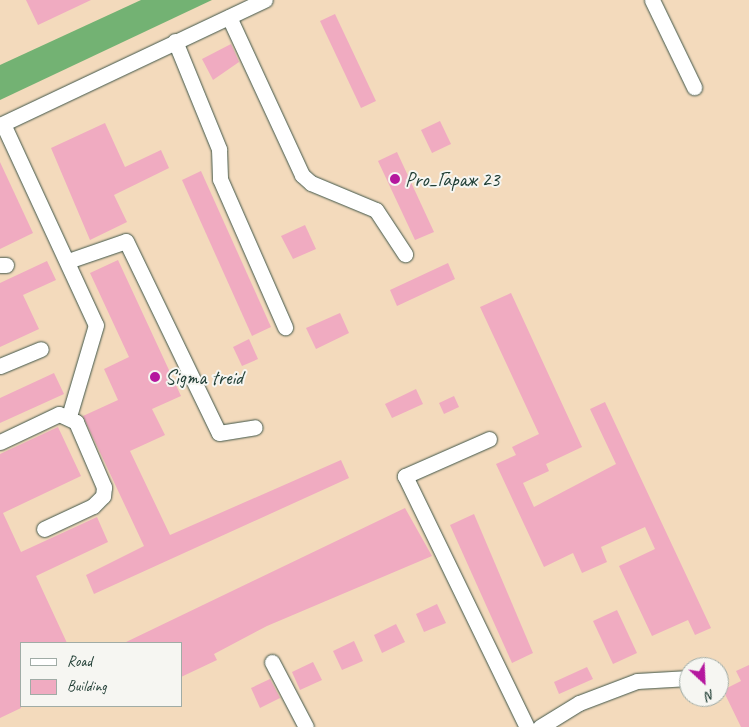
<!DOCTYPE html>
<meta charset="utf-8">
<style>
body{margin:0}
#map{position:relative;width:749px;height:727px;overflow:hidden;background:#f3dabc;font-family:Caveat,sans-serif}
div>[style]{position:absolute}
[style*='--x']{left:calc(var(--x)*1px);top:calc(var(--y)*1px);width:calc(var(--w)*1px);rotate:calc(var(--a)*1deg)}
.forest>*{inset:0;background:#73b273}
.building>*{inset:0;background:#f0abc1}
.roads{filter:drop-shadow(0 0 1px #3f5548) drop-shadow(0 0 1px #3f5548)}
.minor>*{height:15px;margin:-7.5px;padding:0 7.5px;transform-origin:7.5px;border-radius:7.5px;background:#fff}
.dots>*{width:14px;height:14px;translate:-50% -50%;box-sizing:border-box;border:2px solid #f6f6f2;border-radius:50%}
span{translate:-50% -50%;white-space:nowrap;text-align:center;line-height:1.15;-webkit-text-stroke:4px #f6f6f2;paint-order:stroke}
.poi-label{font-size:20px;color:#1f3d34}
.left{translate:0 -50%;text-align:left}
.legend{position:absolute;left:20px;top:642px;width:162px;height:65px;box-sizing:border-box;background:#f6f6f2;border:1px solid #a0aca6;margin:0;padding:6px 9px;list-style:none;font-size:15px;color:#1f3d34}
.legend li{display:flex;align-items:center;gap:10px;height:25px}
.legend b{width:25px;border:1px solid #a0aca6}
.north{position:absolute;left:679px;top:657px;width:50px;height:50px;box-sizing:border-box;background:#f6f6f2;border:1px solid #a0aca6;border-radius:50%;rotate:155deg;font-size:14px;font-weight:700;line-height:20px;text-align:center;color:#1f3d34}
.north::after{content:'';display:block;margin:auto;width:18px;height:22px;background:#b5179e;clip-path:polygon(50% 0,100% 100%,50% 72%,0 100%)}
</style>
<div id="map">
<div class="forest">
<i style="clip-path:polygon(141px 0,212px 0,0 100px,0 65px)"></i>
</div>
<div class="building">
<i style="clip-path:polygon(26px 0,91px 0,38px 25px)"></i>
<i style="clip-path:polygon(335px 14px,376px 101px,361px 108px,320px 21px)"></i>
<i style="clip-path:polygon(231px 44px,239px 62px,213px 80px,202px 59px)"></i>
<i style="clip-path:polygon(440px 121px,451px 144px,432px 153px,421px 130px)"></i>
<i style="clip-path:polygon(105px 123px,125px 167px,161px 150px,169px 168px,114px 195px,127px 222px,90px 240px,51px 148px)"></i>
<i style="clip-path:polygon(397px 152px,434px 232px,415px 240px,378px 161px)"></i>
<i style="clip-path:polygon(0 162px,33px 233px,0 249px)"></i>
<i style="clip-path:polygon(201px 171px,271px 327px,252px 336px,182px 180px)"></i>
<i style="clip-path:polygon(305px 225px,316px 249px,293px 259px,281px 236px)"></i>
<i style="clip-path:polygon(118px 260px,181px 396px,152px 409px,165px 435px,130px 451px,170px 535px,341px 460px,349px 478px,94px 594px,86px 575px,144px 546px,83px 416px,118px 400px,104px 369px,129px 357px,90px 273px)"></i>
<i style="clip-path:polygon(47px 261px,56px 280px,23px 295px,39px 329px,0 347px,0 283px)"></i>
<i style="clip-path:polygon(448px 263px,455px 279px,397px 306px,390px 290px)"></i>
<i style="clip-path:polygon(511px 293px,582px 447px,546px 464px,549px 471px,523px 483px,534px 507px,616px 464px,590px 409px,605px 402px,711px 628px,695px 635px,688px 620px,652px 636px,619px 566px,655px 549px,645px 527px,601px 547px,607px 562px,582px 573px,573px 553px,544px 567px,496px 464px,516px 455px,512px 447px,539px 434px,480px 307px)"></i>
<i style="clip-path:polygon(340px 313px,349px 333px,316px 349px,306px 328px)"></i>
<i style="clip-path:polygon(249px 339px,258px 359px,242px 366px,233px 347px)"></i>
<i style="clip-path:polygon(54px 373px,64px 394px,0 423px,0 398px)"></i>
<i style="clip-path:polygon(416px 389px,423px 404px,392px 418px,385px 404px)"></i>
<i style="clip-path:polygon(454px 396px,459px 407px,444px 414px,439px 403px)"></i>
<i style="clip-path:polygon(58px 427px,81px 476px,3px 513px,21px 552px,97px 517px,108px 542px,36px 576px,67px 643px,21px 643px,21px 708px,0 718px,0 454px)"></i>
<i style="clip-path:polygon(405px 508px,432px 556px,267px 626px,214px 654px,217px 660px,181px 677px,181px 643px,124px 643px)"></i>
<i style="clip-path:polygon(474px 514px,533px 653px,512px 663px,450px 525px)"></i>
<i style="clip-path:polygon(437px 604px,446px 623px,424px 632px,416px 614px)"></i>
<i style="clip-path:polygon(617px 610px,637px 653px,613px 664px,593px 621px)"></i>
<i style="clip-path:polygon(396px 624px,405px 642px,382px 653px,374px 635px)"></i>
<i style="clip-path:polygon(354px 641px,363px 661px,342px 670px,333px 651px)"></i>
<i style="clip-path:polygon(313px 662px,322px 680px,300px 690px,292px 672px)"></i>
<i style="clip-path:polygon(749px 665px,749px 727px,741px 727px,723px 690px,741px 681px,736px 671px)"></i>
<i style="clip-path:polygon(587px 667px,593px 679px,559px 694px,554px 682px)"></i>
<i style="clip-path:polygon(270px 679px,280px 698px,260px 708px,251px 688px)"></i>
</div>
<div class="roads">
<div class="minor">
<i style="--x:652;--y:0;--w:97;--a:64.2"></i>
<i style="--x:229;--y:17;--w:174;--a:65.2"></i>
<i style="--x:302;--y:175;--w:12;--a:42"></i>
<i style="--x:311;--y:183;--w:70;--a:22.6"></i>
<i style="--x:376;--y:210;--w:53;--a:56.6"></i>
<i style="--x:175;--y:41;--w:117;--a:67.8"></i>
<i style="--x:219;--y:149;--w:30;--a:88"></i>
<i style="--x:220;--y:179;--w:162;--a:66.3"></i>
<i style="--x:3;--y:124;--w:221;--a:65.2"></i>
<i style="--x:96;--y:325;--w:95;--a:106.5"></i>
<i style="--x:0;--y:125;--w:293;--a:-25.3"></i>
<i style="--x:68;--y:261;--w:61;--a:-19"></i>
<i style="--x:126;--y:241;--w:213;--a:64.2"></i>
<i style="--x:219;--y:433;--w:36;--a:-9"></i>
<i style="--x:0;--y:265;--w:6;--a:0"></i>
<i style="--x:0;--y:366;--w:44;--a:-22.5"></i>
<i style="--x:489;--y:439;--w:92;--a:156.2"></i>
<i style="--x:405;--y:476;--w:279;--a:64.1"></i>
<i style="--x:0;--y:442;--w:65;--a:-25.4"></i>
<i style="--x:59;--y:414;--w:19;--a:25"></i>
<i style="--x:76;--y:422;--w:71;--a:66.7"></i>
<i style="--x:104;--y:487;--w:9;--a:96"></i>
<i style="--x:103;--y:496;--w:14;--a:135"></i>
<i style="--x:93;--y:506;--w:54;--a:154.9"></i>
<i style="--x:272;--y:662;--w:73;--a:62.4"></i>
<i style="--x:540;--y:727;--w:46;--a:-31.6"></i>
<i style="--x:579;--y:703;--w:62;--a:-20.8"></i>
<i style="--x:637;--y:681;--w:52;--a:-3.3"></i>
</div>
</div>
<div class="dots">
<i style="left:395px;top:179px;background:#b5179e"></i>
<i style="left:155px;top:377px;background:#b5179e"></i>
</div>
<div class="poi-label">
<span class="left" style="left:405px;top:179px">Pro_Гараж 23</span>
<span class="left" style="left:165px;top:377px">Sigma treid</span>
</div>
<ul class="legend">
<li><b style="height:6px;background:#fff"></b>Road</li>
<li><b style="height:14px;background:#f0abc1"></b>Building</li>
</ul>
<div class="north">N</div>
</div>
